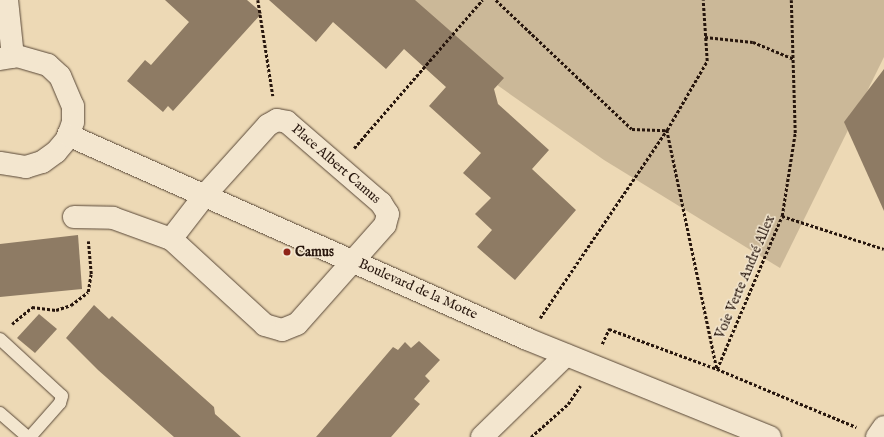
<!DOCTYPE html>
<meta charset="utf-8">
<style>
body{margin:0}
#map{position:relative;width:884px;height:437px;overflow:hidden;background:#edd9b5;font-family:"IM FELL English",serif}
div>[style]{position:absolute}
[style*='--x']{left:calc(var(--x)*1px);top:calc(var(--y)*1px);width:calc(var(--w)*1px);rotate:calc(var(--a)*1deg)}
.green>*{inset:0;background:#cbb898}
.building>*{inset:0;background:#8e7b64}
.path>*{height:2.5px;margin-top:-1.25px;transform-origin:0;background:repeating-linear-gradient(90deg,#27160d 0 3px,transparent 0 5px)}
.roads{filter:drop-shadow(0 0 1px #584737) drop-shadow(0 0 1px #584737)}
.service>*{height:12px;margin:-6px;padding:0 6px;transform-origin:6px;border-radius:6px;background:#f3e6cf}
.minor>*{height:22px;margin:-11px;padding:0 11px;transform-origin:11px;border-radius:11px;background:#f3e6cf}
.tertiary>*{height:22px;margin:-11px;padding:0 11px;transform-origin:11px;border-radius:11px;background:#f3e6cf}
.dots>*{width:11px;height:11px;translate:-50% -50%;box-sizing:border-box;border:2px solid #f3e6cf;border-radius:50%}
span{translate:-50% -50%;white-space:nowrap;text-align:center;line-height:1.15;-webkit-text-stroke:3px #f3e6cf;paint-order:stroke}
.street-label{font-size:14px;color:#27160d}
.poi-label{font-size:14px;color:#27160d;font-weight:700}
.left{translate:0 -50%;text-align:left}
</style>
<div id="map">
<div class="green">
<i style="clip-path:polygon(376px 0,884px 0,884px 57px,780px 268px,604px 160px)"></i>
</div>
<div class="building">
<i style="clip-path:polygon(165px 0,247px 0,262px 13px,173px 111px,168px 106px,163px 112px,127px 81px,145px 60px,151px 65px,189px 22px)"></i>
<i style="clip-path:polygon(269px 0,415px 0,504px 78px,494px 89px,498px 104px,549px 150px,532px 169px,576px 210px,515px 280px,477px 247px,492px 230px,475px 214px,491px 198px,463px 173px,481px 153px,429px 106px,446px 87px,404px 49px,386px 69px,333px 22px,316px 42px)"></i>
<i style="clip-path:polygon(884px 69px,884px 211px,844px 122px)"></i>
<i style="clip-path:polygon(78px 235px,82px 289px,0 297px,0 244px)"></i>
<i style="clip-path:polygon(94px 305px,109px 319px,112px 316px,214px 407px,215px 414px,241px 437px,174px 437px,98px 370px,66px 338px)"></i>
<i style="clip-path:polygon(39px 314px,57px 329px,35px 353px,17px 338px)"></i>
<i style="clip-path:polygon(419px 341px,440px 360px,425px 376px,430px 381px,414px 399px,420px 404px,391px 437px,316px 437px,393px 347px,398px 350px,405px 342px,411px 348px)"></i>
</div>
<div class="path">
<i style="--x:258;--y:0;--w:97;--a:81.1"></i>
<i style="--x:496;--y:0;--w:187;--a:43.5"></i>
<i style="--x:632;--y:129;--w:34;--a:2"></i>
<i style="--x:705;--y:37;--w:48;--a:5.9"></i>
<i style="--x:753;--y:42;--w:44;--a:22.5"></i>
<i style="--x:667;--y:130;--w:244;--a:78.2"></i>
<i style="--x:354;--y:148;--w:196;--a:-49.1"></i>
<i style="--x:782;--y:216;--w:107;--a:17.9"></i>
<i style="--x:540;--y:318;--w:227;--a:-56"></i>
<i style="--x:667;--y:130;--w:80;--a:-59.9"></i>
<i style="--x:707;--y:61;--w:61;--a:-93.8"></i>
<i style="--x:12;--y:324;--w:26;--a:-40"></i>
<i style="--x:32;--y:307;--w:24;--a:7"></i>
<i style="--x:56;--y:310;--w:16;--a:-18"></i>
<i style="--x:71;--y:305;--w:21;--a:-37"></i>
<i style="--x:88;--y:292;--w:18;--a:-81"></i>
<i style="--x:91;--y:274;--w:33;--a:-95"></i>
<i style="--x:602;--y:344;--w:17;--a:-65"></i>
<i style="--x:609;--y:329;--w:115;--a:20.3"></i>
<i style="--x:717;--y:369;--w:151;--a:22.6"></i>
<i style="--x:717;--y:369;--w:166;--a:-67"></i>
<i style="--x:782;--y:216;--w:84;--a:-81.1"></i>
<i style="--x:795;--y:133;--w:133;--a:-91.7"></i>
<i style="--x:531;--y:437;--w:50;--a:-41.7"></i>
<i style="--x:568;--y:404;--w:22;--a:-56"></i>
</div>
<div class="roads">
<div class="service">
<i style="--x:0;--y:339;--w:84;--a:42.6"></i>
<i style="--x:62;--y:396;--w:7;--a:106"></i>
<i style="--x:60;--y:403;--w:45;--a:131.4"></i>
<i style="--x:0;--y:413;--w:37;--a:41"></i>
</div>
<div class="minor">
<i style="--x:277;--y:120;--w:10;--a:11"></i>
<i style="--x:287;--y:122;--w:124;--a:40.8"></i>
<i style="--x:381;--y:203;--w:13;--a:58"></i>
<i style="--x:388;--y:214;--w:11;--a:105"></i>
<i style="--x:385;--y:225;--w:132;--a:131.6"></i>
<i style="--x:297;--y:324;--w:16;--a:158"></i>
<i style="--x:282;--y:330;--w:18;--a:-164"></i>
<i style="--x:265;--y:325;--w:127;--a:-137.5"></i>
<i style="--x:171;--y:239;--w:56;--a:-52.3"></i>
<i style="--x:205;--y:195;--w:94;--a:-48"></i>
<i style="--x:268;--y:125;--w:10;--a:-29"></i>
<i style="--x:74;--y:217;--w:39;--a:1"></i>
<i style="--x:113;--y:218;--w:62;--a:19.9"></i>
<i style="--x:482;--y:437;--w:117;--a:-44.3"></i>
<i style="--x:877;--y:437;--w:12;--a:-55"></i>
</div>
<div class="tertiary">
<i style="--x:7;--y:0;--w:57;--a:84"></i>
<i style="--x:0;--y:59;--w:17;--a:-10"></i>
<i style="--x:17;--y:56;--w:32;--a:16"></i>
<i style="--x:48;--y:65;--w:16;--a:43"></i>
<i style="--x:60;--y:76;--w:33;--a:67"></i>
<i style="--x:73;--y:106;--w:16;--a:90"></i>
<i style="--x:73;--y:122;--w:18;--a:109"></i>
<i style="--x:67;--y:139;--w:17;--a:130"></i>
<i style="--x:56;--y:152;--w:17;--a:144"></i>
<i style="--x:42;--y:162;--w:17;--a:163"></i>
<i style="--x:26;--y:167;--w:26;--a:-171"></i>
<i style="--x:68;--y:135;--w:502;--a:23.96"></i>
<i style="--x:527;--y:339;--w:262;--a:22"></i>
</div>
</div>
<div class="dots">
<i style="left:287px;top:252px;background:#8f2418"></i>
</div>
<div class="street-label">
<span style="left:336px;top:164px;rotate:41deg">Place Albert Camus</span>
<span style="left:745px;top:277px;rotate:-67deg">Voie Verte André Allex</span>
<span style="left:418px;top:289px;rotate:24deg">Boulevard de la Motte</span>
</div>
<div class="poi-label">
<span class="left" style="left:295px;top:252px">Camus</span>
</div>
</div>
